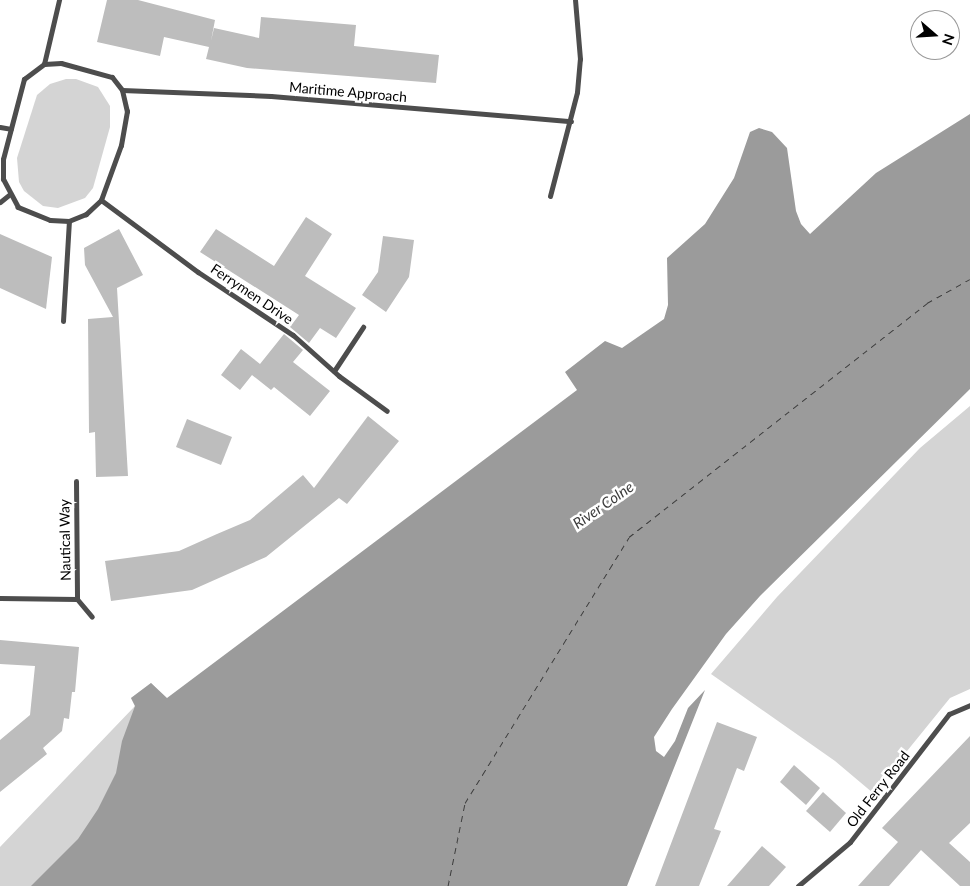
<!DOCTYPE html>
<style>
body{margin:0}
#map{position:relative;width:970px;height:886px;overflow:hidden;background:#fff;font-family:Lato,sans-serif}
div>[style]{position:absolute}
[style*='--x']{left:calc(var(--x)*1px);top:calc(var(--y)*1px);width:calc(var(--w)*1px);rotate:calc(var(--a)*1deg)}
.green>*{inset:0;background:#d4d4d4}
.water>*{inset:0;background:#9b9b9b}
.ferry>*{height:1px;margin-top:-0.5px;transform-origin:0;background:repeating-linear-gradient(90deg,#3c3c3c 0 6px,transparent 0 11px)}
.building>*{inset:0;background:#bdbdbd}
.street>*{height:5px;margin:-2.5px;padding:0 2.5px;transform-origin:2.5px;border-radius:2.5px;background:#4d4d4d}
span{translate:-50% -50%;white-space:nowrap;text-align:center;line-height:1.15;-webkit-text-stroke:5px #fff;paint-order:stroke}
.street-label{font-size:14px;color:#000}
.water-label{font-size:15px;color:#3c3c3c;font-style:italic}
.north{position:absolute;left:910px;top:10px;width:50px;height:50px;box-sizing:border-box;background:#fff;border:1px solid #999;border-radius:50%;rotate:109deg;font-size:14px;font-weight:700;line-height:20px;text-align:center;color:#000}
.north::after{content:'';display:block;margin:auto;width:18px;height:22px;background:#000;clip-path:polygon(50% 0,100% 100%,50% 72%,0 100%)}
</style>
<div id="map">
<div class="green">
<i style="clip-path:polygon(66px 79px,76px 79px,98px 87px,110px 106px,110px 127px,93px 188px,85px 198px,58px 208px,43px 206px,24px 191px,19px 182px,17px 158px,37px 95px,50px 84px)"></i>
<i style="clip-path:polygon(970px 406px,970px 689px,950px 698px,873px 793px,835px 761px,711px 674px,777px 597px,920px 448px)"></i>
<i style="clip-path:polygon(151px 683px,167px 699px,184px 687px,260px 886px,0 886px,0 847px,135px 706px,131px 698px)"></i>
</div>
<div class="water">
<i style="clip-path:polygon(970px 114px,970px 389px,760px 596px,726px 634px,672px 709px,654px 737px,656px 751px,664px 757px,675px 741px,688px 708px,705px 690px,627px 886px,31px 886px,78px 839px,98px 809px,116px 773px,122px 741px,135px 706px,131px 698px,151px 683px,167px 698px,577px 390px,565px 372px,605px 341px,622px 348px,664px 319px,668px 305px,667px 258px,705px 224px,734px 178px,750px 132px,759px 128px,772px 132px,787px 148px,796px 211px,801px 224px,810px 234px,876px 173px)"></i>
</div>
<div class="ferry">
<i style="--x:448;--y:886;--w:85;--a:-78.4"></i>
<i style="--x:465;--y:803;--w:312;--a:-58.3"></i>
<i style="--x:629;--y:537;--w:379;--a:-38.1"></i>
<i style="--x:927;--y:303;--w:49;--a:-29.2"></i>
</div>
<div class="building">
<i style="clip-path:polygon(107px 0,138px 0,215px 20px,211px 41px,214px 28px,259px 38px,261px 17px,356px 25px,354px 46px,439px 55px,436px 83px,247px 68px,206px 59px,209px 47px,164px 37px,160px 56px,97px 42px)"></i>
<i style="clip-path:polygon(306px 217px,332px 234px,305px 276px,356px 308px,336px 338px,320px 328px,309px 343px,290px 327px,299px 315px,200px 252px,216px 229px,274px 266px)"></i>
<i style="clip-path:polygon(119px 229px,143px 275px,117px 288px,128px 476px,96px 477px,95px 432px,89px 433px,88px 319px,113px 317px,85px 265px,84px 248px)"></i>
<i style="clip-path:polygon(0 234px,52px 257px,46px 309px,0 288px)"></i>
<i style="clip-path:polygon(383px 236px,414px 240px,409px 277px,386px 312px,362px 295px,378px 272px)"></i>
<i style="clip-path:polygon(284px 334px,303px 350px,293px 362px,330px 391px,310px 416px,274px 387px,271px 390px,252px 375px,240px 390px,221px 375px,241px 349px,260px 364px)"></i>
<i style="clip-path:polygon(368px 416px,399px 441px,347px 504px,339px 498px,266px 557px,192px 590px,111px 601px,105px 561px,179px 551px,217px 534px,250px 520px,303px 475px,314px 488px)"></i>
<i style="clip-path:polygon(187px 419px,232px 437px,221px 465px,176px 447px)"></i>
<i style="clip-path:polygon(0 640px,79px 647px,75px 692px,72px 692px,69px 719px,64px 718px,62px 731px,43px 748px,47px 754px,0 792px,0 740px,30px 715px,35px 666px,0 664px)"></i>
<i style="clip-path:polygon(717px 722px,757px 737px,744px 771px,737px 768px,714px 829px,721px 831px,699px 886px,655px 886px)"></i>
<i style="clip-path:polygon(970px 736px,970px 823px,949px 843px,970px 862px,970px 886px,960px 886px,921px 850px,889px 886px,858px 886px,898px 842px,882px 828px)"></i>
<i style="clip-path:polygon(794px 765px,820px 788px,806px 805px,780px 782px)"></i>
<i style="clip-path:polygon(823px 792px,846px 813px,830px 832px,806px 811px)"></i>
<i style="clip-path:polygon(762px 846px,786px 867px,769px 886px,727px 886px)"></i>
</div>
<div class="street">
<i style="--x:61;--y:63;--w:53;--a:15.4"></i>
<i style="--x:112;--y:77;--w:16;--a:52"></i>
<i style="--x:122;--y:90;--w:22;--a:77"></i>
<i style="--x:127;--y:111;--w:35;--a:100"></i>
<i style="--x:121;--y:145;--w:59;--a:110"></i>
<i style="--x:101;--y:200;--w:21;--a:137"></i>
<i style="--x:86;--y:214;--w:18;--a:158"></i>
<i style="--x:69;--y:221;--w:19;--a:-177"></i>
<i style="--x:50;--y:220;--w:35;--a:-158"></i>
<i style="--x:18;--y:207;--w:32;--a:-118"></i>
<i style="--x:3;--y:179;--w:20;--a:-90"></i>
<i style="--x:3;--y:159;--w:83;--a:-75.3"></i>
<i style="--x:24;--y:79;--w:25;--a:-37"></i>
<i style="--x:44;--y:64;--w:17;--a:-3"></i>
<i style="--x:44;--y:64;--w:66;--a:-76.8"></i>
<i style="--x:122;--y:90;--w:149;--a:2.3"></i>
<i style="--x:271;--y:96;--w:301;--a:4.8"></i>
<i style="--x:0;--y:127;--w:11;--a:10"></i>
<i style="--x:550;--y:196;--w:107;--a:-75.4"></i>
<i style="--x:577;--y:92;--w:33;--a:-85"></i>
<i style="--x:580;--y:59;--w:59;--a:-94.8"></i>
<i style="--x:101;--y:200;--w:121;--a:36.6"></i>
<i style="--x:198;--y:272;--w:114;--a:33.6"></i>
<i style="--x:293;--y:335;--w:62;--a:41.7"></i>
<i style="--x:339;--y:376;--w:59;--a:36.1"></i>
<i style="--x:0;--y:202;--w:13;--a:-39"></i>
<i style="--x:63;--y:321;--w:100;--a:-86.6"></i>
<i style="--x:334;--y:371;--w:53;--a:-56.6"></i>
<i style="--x:76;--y:481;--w:118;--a:89.5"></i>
<i style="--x:0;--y:598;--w:77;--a:0.7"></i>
<i style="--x:77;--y:599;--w:23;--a:50"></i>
<i style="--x:798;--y:886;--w:68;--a:-40.2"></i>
<i style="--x:850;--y:842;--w:162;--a:-52.3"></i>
<i style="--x:949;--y:714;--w:23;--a:-23"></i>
</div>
<div class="street-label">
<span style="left:348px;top:92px;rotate:5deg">Maritime Approach</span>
<span style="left:252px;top:294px;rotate:34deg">Ferrymen Drive</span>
<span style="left:65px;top:540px;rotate:-91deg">Nautical Way</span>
<span style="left:878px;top:789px;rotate:-52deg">Old Ferry Road</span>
</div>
<div class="water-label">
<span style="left:603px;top:505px;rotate:-35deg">River Colne</span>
</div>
<div class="north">N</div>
</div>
